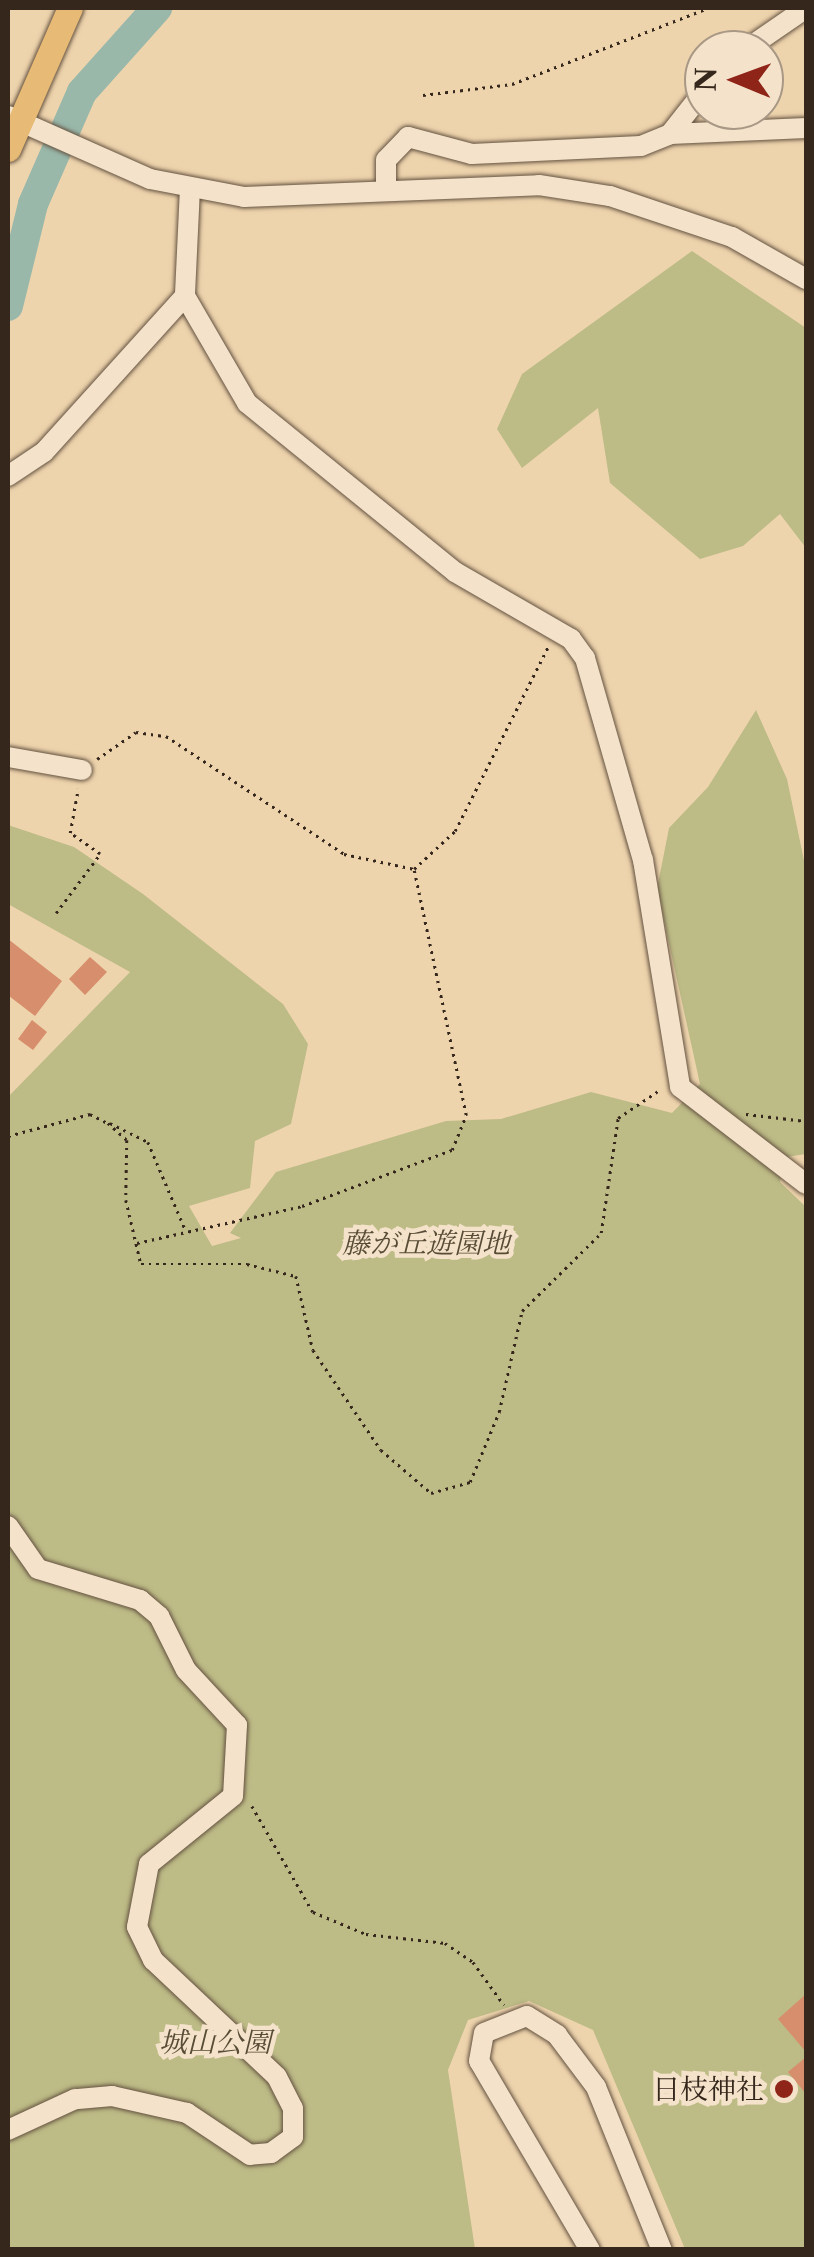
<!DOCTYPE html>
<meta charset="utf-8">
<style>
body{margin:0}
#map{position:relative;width:814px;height:2257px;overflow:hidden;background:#eed4ad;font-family:"Libre Caslon Text","Noto Serif JP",serif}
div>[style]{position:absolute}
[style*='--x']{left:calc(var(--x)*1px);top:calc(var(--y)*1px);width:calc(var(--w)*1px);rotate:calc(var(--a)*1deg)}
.green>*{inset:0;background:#bdbb86}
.river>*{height:30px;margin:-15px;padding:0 15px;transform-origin:15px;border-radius:15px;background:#99b8aa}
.building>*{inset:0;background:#d78e6c}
.path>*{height:2.5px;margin-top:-1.25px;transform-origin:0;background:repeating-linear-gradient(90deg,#36271d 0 2.5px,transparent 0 7.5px)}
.roads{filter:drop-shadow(0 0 2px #645241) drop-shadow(0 0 2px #645241)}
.minor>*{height:20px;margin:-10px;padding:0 10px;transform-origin:10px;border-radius:10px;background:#f4e3ca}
.major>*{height:25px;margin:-12.5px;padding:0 12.5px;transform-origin:12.5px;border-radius:12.5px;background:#e7ba76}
.dots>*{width:28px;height:28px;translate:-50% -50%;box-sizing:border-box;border:5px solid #f4e3ca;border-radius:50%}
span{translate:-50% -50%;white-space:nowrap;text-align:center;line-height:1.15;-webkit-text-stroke:9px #f4e3ca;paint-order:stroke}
.park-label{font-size:28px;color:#584c37;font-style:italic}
.poi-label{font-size:28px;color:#36271d}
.right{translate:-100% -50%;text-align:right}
.frame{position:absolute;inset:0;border:10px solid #36271d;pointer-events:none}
.north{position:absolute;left:684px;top:30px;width:100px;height:100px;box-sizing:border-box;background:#f4e3ca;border:2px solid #a89885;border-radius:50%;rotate:271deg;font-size:28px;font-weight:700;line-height:40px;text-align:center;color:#36271d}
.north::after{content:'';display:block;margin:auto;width:35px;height:45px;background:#8f2418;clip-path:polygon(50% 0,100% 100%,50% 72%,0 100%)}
</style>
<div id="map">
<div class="green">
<i style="clip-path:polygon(692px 251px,806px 328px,806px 548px,780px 514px,743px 546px,700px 559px,610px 483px,598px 408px,522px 468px,497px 429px,522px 374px)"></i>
<i style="clip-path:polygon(756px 710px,787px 779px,806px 870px,806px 1154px,786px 1157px,780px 1182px,806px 1207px,806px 2249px,685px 2249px,593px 2030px,529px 2001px,468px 2020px,448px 2070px,475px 2249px,8px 2249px,8px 1097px,130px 972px,8px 904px,8px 825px,74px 847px,143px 894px,283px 1004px,308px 1044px,291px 1124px,255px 1141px,250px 1188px,189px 1206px,212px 1246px,241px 1238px,230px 1233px,276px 1172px,446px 1121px,501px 1119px,591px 1092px,672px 1113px,700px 1084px,657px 889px,669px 828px,708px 787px)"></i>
</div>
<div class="river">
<i style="--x:8;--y:306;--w:105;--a:-76.2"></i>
<i style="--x:33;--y:204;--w:122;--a:-66.4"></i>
<i style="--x:82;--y:92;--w:113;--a:-48.2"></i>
</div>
<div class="building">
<i style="clip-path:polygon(8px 939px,62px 981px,35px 1016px,9px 996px)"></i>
<i style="clip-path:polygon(90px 957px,107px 972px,85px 995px,69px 979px)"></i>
<i style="clip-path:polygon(32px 1020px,47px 1032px,33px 1050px,18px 1039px)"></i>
<i style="clip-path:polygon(806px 1994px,806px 2052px,778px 2019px)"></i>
<i style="clip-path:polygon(806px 2057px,806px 2094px,788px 2072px)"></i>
</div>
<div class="path">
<i style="--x:423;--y:95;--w:90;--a:-7"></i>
<i style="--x:512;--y:84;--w:210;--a:-21.2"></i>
<i style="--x:97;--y:759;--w:47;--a:-34.7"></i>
<i style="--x:136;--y:732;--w:30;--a:8"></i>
<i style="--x:166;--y:736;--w:214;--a:33.5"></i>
<i style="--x:344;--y:854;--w:72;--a:12.1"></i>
<i style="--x:414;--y:869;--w:56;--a:-42.8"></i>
<i style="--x:455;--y:831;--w:206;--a:-63.2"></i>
<i style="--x:56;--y:913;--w:74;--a:-53.3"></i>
<i style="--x:100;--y:854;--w:37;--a:-145"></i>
<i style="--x:70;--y:833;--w:45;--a:-79.7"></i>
<i style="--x:746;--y:1114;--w:60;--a:6.7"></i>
<i style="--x:110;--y:1123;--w:42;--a:26.6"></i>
<i style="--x:148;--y:1142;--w:97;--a:66.9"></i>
<i style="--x:8;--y:1136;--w:85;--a:-15"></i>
<i style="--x:90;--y:1114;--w:20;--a:27"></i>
<i style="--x:108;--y:1123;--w:25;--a:42"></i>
<i style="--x:127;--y:1140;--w:60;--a:91"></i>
<i style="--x:126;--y:1200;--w:66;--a:76.8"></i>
<i style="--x:141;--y:1264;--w:106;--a:0"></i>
<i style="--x:247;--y:1264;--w:50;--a:13.8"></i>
<i style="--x:296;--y:1276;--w:76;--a:77.1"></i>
<i style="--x:313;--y:1350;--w:121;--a:55.8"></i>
<i style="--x:381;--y:1450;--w:66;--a:40.7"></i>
<i style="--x:431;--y:1493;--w:41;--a:-15.8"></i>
<i style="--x:470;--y:1482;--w:76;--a:-67.5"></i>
<i style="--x:499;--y:1412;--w:104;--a:-77.2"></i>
<i style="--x:522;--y:1311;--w:111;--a:-44.6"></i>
<i style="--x:601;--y:1233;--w:116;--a:-81.6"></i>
<i style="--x:618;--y:1118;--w:52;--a:-34"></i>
<i style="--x:137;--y:1243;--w:169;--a:-12.6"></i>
<i style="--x:302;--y:1206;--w:160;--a:-20.5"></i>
<i style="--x:452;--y:1150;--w:38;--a:-68"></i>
<i style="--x:466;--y:1115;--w:250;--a:-102"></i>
<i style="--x:252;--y:1806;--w:122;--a:60.1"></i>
<i style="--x:313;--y:1912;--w:57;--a:22.5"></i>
<i style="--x:366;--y:1934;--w:80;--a:6.5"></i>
<i style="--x:445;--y:1943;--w:34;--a:34"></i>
<i style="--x:473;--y:1962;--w:53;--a:54.2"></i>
</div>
<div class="roads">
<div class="minor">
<i style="--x:745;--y:50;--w:74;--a:-34.5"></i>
<i style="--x:8;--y:116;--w:155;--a:23.9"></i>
<i style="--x:150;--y:179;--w:96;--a:10.8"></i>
<i style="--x:244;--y:197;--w:295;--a:-2.3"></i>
<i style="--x:539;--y:185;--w:72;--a:8.8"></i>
<i style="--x:610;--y:196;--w:129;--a:18.6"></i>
<i style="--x:732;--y:237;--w:85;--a:29.6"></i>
<i style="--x:670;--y:134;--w:136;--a:-2.5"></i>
<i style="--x:190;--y:188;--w:108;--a:92.7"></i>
<i style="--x:185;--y:296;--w:124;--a:59.9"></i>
<i style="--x:247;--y:403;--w:268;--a:39.1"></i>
<i style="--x:455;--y:572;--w:134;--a:30"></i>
<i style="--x:571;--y:639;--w:24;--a:54"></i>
<i style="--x:585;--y:658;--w:210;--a:74"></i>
<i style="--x:643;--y:860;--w:230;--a:80.7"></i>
<i style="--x:680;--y:1087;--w:159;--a:37.6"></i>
<i style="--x:386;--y:191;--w:31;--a:-90"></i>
<i style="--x:386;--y:160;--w:32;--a:-46"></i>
<i style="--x:408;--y:137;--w:66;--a:14.9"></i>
<i style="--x:472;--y:154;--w:169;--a:-2.7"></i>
<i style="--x:641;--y:146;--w:31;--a:-22"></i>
<i style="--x:670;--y:134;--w:55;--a:-51.7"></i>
<i style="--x:8;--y:476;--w:43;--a:-33.7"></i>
<i style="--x:44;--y:452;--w:210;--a:-47.9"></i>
<i style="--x:8;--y:757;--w:75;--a:10"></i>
<i style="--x:8;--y:1526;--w:52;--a:55.1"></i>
<i style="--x:38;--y:1569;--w:107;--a:16.9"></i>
<i style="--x:140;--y:1600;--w:25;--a:40"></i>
<i style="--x:159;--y:1616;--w:60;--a:63.4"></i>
<i style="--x:186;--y:1670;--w:75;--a:47.2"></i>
<i style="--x:237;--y:1725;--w:71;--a:93.2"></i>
<i style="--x:233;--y:1796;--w:108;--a:141"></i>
<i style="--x:149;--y:1864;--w:64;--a:100.8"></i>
<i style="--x:137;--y:1927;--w:37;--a:64"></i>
<i style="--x:153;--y:1960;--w:170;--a:43.3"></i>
<i style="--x:277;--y:2077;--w:35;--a:63"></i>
<i style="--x:293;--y:2108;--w:29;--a:90"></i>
<i style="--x:293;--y:2137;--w:27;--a:144"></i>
<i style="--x:271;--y:2153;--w:21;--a:175"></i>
<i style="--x:250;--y:2155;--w:76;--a:-146.3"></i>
<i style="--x:187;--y:2113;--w:77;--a:-167.2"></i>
<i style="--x:112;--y:2096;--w:37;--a:175"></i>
<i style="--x:75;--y:2099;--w:74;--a:155.2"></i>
<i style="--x:590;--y:2250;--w:219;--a:-120.4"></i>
<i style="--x:479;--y:2061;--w:28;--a:-80"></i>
<i style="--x:484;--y:2033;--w:46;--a:-21.6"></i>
<i style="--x:527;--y:2016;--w:36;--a:32"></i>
<i style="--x:557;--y:2035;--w:65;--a:53.1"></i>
<i style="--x:596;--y:2087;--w:176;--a:68"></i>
</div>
<div class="major">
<i style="--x:8;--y:149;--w:154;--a:-66.3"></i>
</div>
</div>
<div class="dots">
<i style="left:784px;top:2089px;background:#8f2418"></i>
</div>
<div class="park-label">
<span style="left:426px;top:1243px">藤が丘遊園地</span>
<span style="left:215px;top:2042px">城山公園</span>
</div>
<div class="poi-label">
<span class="right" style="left:764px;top:2089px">日枝神社</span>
</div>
<div class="frame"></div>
<div class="north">N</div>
</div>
